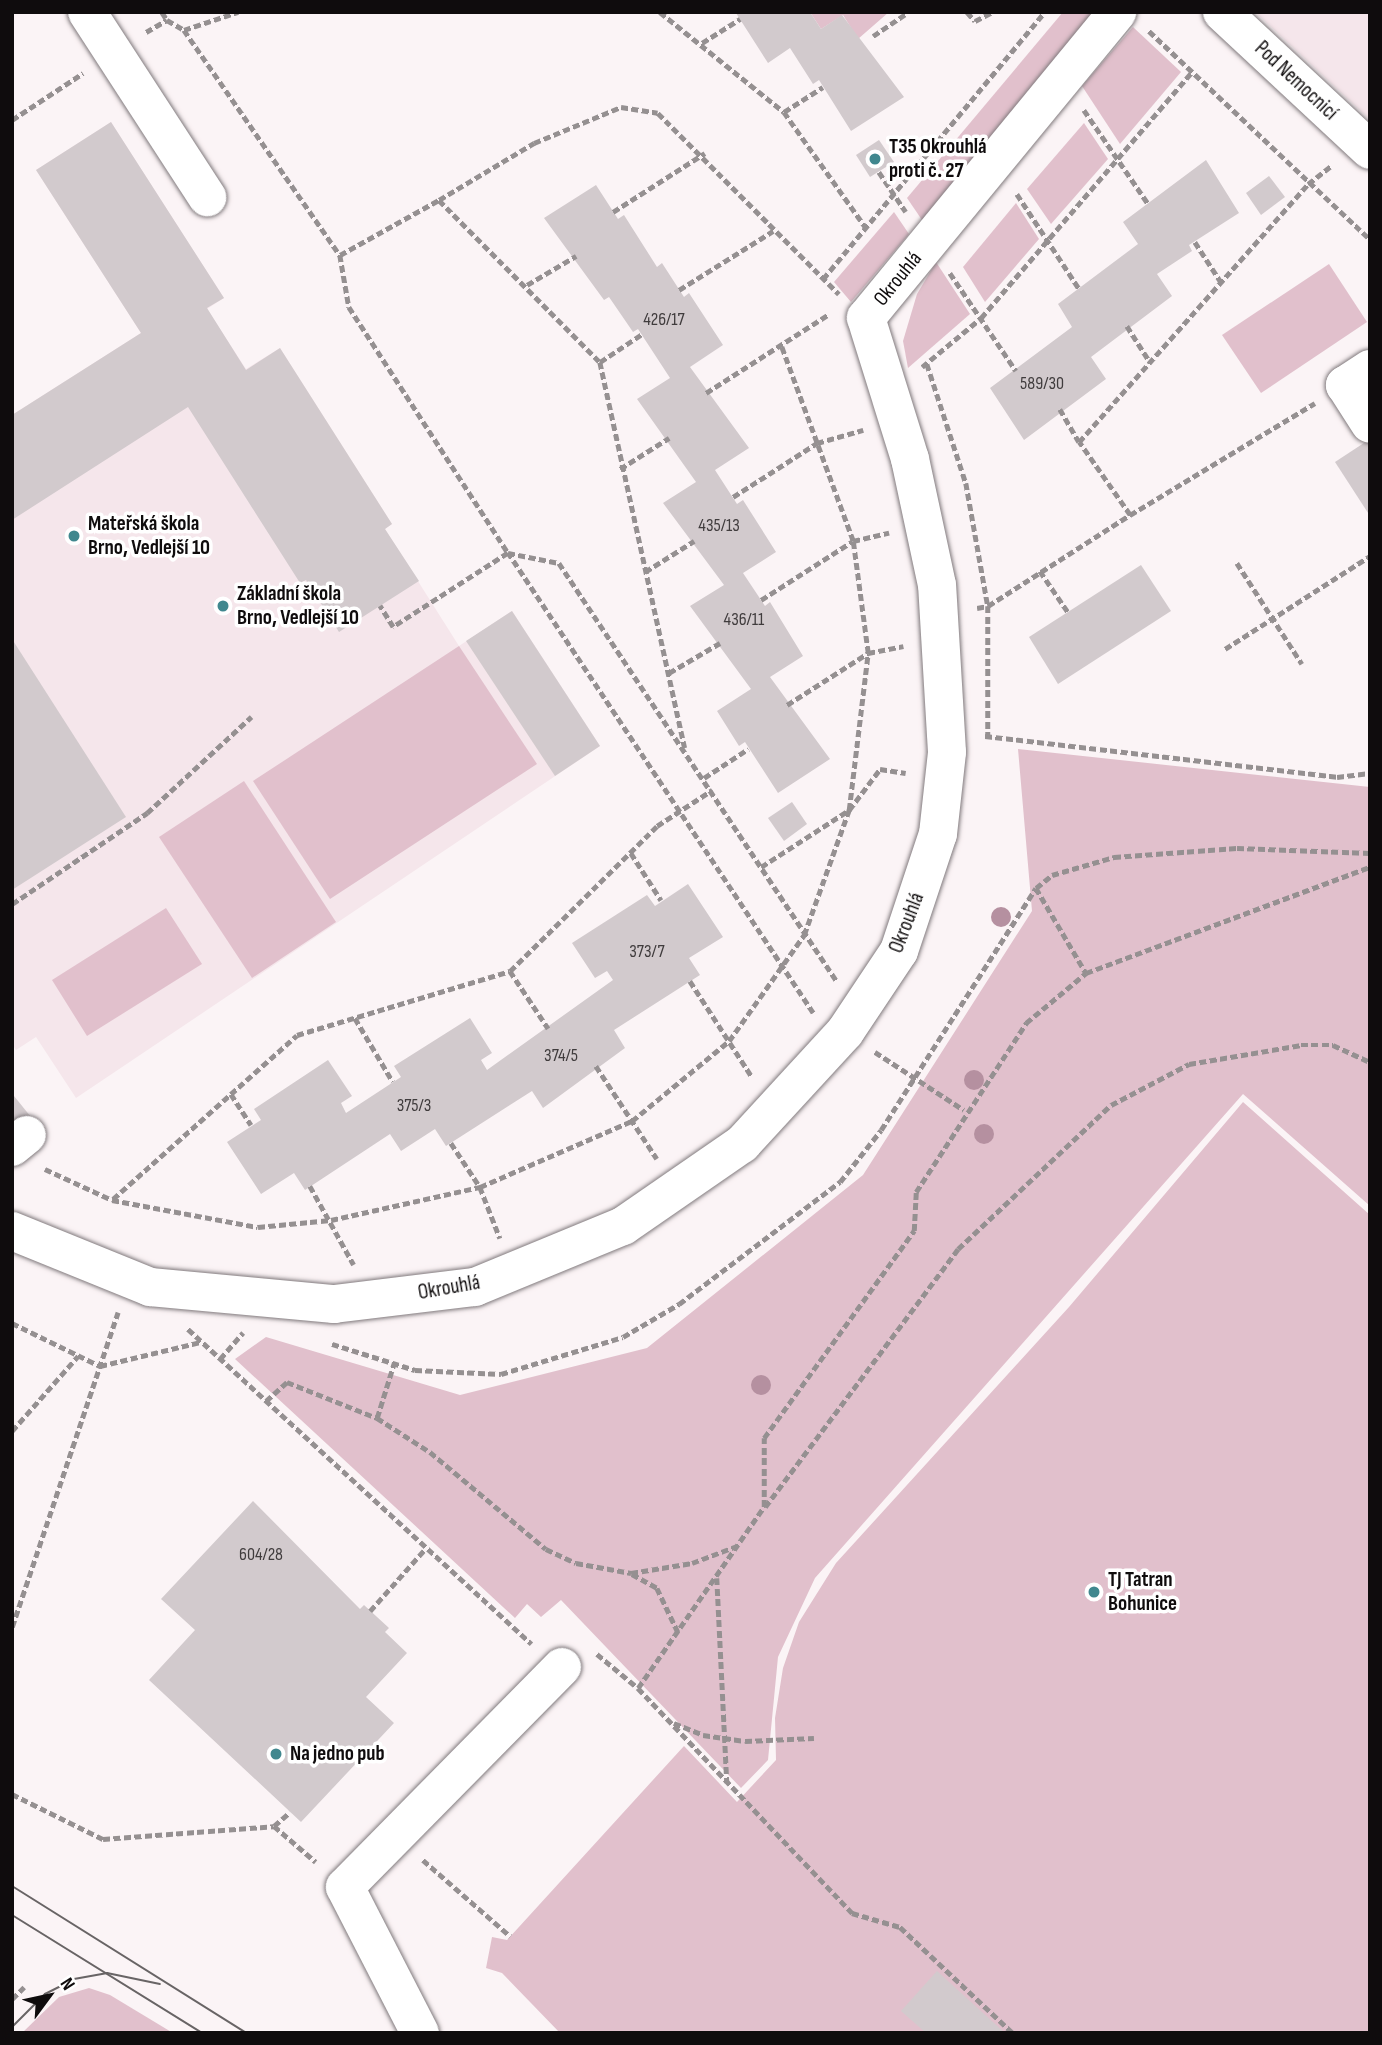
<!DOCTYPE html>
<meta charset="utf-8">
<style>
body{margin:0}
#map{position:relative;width:1382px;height:2045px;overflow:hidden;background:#fbf4f6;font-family:"Sofia Sans Condensed",sans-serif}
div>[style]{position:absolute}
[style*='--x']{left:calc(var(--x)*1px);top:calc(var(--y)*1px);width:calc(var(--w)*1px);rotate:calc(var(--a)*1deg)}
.built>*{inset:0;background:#f5e6eb}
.green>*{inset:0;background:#e1c0cc}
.building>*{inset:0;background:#d2cacd}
.path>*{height:4.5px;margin-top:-2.25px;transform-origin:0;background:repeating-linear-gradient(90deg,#959091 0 7px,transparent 0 10.5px)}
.roads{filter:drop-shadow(0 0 2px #817a7d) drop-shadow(0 0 2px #817a7d)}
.minor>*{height:38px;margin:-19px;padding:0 19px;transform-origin:19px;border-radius:19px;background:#fff}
.tram>*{height:2px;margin:-1px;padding:0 1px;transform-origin:1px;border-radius:1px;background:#686465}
.trees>*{width:20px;height:20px;margin:-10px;border-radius:50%;background:#b590a0}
.dots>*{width:19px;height:19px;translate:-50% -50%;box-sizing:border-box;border:4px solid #fff;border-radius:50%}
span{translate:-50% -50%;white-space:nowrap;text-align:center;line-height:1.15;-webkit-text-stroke:7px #fff;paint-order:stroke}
.number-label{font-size:18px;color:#403c3d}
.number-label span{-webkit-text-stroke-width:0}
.street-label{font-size:21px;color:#0f0c0d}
.poi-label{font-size:21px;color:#0f0c0d;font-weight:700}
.left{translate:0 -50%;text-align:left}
.frame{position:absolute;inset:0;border:14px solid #0f0c0d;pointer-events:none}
.north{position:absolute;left:14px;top:1961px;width:70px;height:70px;-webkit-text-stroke:5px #fff;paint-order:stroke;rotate:57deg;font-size:19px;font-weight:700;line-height:28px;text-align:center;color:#0f0c0d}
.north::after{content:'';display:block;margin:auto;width:24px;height:32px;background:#0f0c0d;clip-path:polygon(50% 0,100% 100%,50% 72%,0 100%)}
</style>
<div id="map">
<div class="built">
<i style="clip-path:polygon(1255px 12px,1370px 12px,1370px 120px)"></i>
<i style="clip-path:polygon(111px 122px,224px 298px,207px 309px,246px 369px,280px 348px,392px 524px,385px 529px,459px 646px,512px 611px,600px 746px,76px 1098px,36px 1037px,16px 1050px,12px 1044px,12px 415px,141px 333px,36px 170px)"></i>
</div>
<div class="green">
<i style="clip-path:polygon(810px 12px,889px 12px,858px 39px,843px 15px,821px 29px)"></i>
<i style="clip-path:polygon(1063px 12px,1094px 12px,922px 220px,907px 198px)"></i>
<i style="clip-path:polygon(1133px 27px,1181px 72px,1120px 144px,1082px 86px)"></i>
<i style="clip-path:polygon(1084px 123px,1108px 159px,1051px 224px,1027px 189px)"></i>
<i style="clip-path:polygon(1016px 203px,1039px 239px,985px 302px,963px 267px)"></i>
<i style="clip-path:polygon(894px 212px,909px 234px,851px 302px,834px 282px)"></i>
<i style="clip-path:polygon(936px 262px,970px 314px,908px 368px,903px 341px,917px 294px)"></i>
<i style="clip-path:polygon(1329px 264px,1367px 322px,1261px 393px,1222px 335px)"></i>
<i style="clip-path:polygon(459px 646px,537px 764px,330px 899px,253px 781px)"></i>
<i style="clip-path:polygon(1018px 749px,1370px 787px,1370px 1206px,1243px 1094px,815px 1578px,778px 1657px,768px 1760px,741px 1788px,561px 1600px,541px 1617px,527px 1604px,515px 1618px,235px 1359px,266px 1337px,460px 1395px,647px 1348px,863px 1175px,1032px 911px)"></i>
<i style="clip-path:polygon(244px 781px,336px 922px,252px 978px,159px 837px)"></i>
<i style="clip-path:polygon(166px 908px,202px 964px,87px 1036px,52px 980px)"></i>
<i style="clip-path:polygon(1243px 1102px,1370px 1215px,1370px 2033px,560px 2033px,502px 1973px,486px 1968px,492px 1937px,507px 1940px,684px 1746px,737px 1802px,776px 1760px,775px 1718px,783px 1668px,799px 1622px,836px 1563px,1069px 1307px)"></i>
<i style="clip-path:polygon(89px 1988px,110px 1995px,173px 2033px,22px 2033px,59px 1997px)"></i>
</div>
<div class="building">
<i style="clip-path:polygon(728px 12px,810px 12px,821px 29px,842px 15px,904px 97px,851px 131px,819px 80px,813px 84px,790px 48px,768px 63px,736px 13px)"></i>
<i style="clip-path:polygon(111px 122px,224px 298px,207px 308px,246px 370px,280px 348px,392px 524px,385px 529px,419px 581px,339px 632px,306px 580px,300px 583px,188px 407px,12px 520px,12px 415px,141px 333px,36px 170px)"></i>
<i style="clip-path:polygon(879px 140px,894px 162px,870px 177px,856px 155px)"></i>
<i style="clip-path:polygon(1206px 160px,1239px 213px,1189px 245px,1192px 251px,1157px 274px,1172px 296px,1091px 357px,1106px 379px,1024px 440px,990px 388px,1072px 327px,1058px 304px,1138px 244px,1123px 222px)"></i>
<i style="clip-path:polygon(1269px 176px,1285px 197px,1261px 215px,1246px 193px)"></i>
<i style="clip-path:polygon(596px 185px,618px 219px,624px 215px,657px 267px,662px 263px,684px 297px,689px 293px,723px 345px,690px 367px,749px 448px,715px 470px,737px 504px,743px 500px,776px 552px,743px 573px,765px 606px,770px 602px,803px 656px,770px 677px,830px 759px,778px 793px,745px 742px,739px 746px,717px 711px,751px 689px,690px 606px,724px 585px,663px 503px,696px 482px,637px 399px,670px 378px,638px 329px,633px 332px,609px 297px,604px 300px,544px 218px)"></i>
<i style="clip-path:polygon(1370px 439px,1370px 516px,1335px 462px)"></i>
<i style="clip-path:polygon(1141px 565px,1171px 611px,1058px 684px,1029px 637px)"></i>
<i style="clip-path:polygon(512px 611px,600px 746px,555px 776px,466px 641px)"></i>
<i style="clip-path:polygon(12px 639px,126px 817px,12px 890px)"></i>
<i style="clip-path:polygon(792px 802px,807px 824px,784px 841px,768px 818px)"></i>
<i style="clip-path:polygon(688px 884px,723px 937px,689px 958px,700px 975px,614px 1030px,625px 1048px,543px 1108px,532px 1091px,446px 1146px,435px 1129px,401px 1151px,390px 1134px,305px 1190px,294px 1173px,261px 1194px,227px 1142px,261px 1120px,254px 1109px,328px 1060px,352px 1096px,341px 1103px,346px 1113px,401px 1077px,394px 1066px,470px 1018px,492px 1053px,481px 1060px,487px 1070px,613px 980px,607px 971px,595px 978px,572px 943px,647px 895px,655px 906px)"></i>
<i style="clip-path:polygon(14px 1096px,31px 1117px,12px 1133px,12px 1098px)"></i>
<i style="clip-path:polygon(253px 1501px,360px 1609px,364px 1605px,389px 1628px,385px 1632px,407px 1653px,366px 1697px,394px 1723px,301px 1822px,149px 1680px,195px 1630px,161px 1599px)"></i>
<i style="clip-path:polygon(937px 1971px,1005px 2033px,926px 2033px,901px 2011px)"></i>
</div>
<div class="path">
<i style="--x:162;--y:12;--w:9;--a:58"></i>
<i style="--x:660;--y:12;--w:159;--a:38.9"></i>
<i style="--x:784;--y:112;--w:142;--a:54.7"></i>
<i style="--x:967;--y:12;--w:12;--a:48"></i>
<i style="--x:975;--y:21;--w:20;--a:-27"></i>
<i style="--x:184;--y:30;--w:57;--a:-18.4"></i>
<i style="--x:1149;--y:31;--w:303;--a:43.3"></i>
<i style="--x:146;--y:32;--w:24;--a:-30"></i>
<i style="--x:167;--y:20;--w:20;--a:30"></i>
<i style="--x:184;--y:30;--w:274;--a:55.3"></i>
<i style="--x:340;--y:255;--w:53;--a:80.2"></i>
<i style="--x:349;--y:307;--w:293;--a:57.1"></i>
<i style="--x:508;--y:553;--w:137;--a:147.2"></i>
<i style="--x:393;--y:627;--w:25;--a:-122"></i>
<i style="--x:873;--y:36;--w:41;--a:-34.1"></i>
<i style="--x:702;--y:43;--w:45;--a:-32.3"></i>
<i style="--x:1084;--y:110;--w:115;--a:55.6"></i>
<i style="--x:784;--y:112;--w:46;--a:-32.7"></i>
<i style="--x:12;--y:120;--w:85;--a:-33.5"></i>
<i style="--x:879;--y:172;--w:48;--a:56"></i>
<i style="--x:1017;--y:194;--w:115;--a:56.7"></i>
<i style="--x:439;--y:200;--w:111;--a:-31"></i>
<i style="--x:534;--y:143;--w:94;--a:-22.5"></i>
<i style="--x:621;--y:107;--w:37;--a:9"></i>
<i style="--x:658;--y:113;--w:256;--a:45"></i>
<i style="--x:613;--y:212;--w:109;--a:-32.7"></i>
<i style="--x:1195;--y:242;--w:48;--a:57"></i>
<i style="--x:340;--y:255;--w:113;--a:-29.1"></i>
<i style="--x:439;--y:200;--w:228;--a:45.2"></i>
<i style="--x:600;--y:362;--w:395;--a:77.6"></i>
<i style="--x:950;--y:273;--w:118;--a:56"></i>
<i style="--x:823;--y:279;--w:347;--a:-50.3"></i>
<i style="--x:527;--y:285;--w:57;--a:-30.6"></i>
<i style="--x:679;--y:290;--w:111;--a:-32.1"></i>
<i style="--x:1127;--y:326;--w:43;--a:57.4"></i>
<i style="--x:600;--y:362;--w:50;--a:-33.7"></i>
<i style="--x:927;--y:364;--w:125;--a:71.9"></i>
<i style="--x:966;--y:483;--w:125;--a:79.9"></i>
<i style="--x:988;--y:606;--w:131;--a:90"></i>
<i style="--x:922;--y:367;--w:77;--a:-39.7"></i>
<i style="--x:981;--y:318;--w:324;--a:-49.4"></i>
<i style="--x:706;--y:393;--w:146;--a:-32.7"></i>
<i style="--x:1060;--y:409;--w:38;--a:60"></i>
<i style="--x:620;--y:469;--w:58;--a:-32.3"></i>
<i style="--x:733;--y:497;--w:100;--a:-32.7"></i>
<i style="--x:817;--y:443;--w:48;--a:-15.8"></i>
<i style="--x:1130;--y:515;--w:216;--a:-31.2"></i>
<i style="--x:1237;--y:563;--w:120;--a:57.2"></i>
<i style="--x:1040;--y:571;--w:50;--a:55.7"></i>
<i style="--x:645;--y:572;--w:58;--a:-32.3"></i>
<i style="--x:761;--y:600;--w:109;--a:-32.7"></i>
<i style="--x:853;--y:541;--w:37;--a:-13"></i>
<i style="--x:977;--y:608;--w:11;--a:-10"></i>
<i style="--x:988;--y:606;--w:169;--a:-32.7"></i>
<i style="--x:1130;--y:515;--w:89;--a:-124.9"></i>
<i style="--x:1079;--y:442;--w:345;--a:-48.4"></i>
<i style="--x:1308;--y:184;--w:29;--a:-38"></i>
<i style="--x:1225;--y:649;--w:172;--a:-32.7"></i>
<i style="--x:669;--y:673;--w:59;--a:-30.5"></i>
<i style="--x:787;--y:705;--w:96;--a:-32.7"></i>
<i style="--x:868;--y:653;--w:36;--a:-11"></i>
<i style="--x:985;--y:736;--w:354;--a:6.6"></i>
<i style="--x:1337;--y:777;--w:33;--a:-7"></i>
<i style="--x:704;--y:778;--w:53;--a:-33.4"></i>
<i style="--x:631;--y:853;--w:56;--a:57.4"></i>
<i style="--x:761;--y:867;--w:105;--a:-32.9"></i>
<i style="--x:849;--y:810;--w:51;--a:-52.9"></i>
<i style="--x:880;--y:769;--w:26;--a:9"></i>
<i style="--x:1036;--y:888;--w:99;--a:59.5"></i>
<i style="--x:12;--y:904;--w:163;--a:-34"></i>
<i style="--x:147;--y:813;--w:142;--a:-42.7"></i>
<i style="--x:510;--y:971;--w:69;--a:56.3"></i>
<i style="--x:690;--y:981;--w:114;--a:57.1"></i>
<i style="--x:813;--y:1013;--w:552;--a:-123.55"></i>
<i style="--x:508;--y:553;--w:52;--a:11.1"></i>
<i style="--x:559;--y:563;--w:501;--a:56.41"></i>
<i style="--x:355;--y:1018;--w:74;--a:59.3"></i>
<i style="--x:875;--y:1052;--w:106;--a:33.1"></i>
<i style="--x:596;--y:1066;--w:111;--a:56.7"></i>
<i style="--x:231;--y:1094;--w:37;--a:57"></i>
<i style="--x:451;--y:1143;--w:53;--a:56.6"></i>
<i style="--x:480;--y:1187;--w:55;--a:68.6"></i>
<i style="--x:45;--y:1169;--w:74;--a:24.8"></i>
<i style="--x:112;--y:1200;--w:148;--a:10.5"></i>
<i style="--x:258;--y:1227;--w:73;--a:-5.5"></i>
<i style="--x:331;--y:1220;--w:153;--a:-12.5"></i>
<i style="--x:480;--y:1187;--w:166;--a:-23.5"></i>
<i style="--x:632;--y:1121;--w:126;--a:-39.5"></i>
<i style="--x:729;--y:1041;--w:130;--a:-54.7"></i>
<i style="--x:804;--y:935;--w:133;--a:-70.2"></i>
<i style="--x:849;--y:810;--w:158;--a:-83.1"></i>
<i style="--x:868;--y:653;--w:113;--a:-97.6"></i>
<i style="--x:853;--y:541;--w:209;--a:-110.2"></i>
<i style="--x:310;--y:1186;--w:90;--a:60.9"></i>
<i style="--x:113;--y:1199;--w:246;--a:-41.7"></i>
<i style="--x:297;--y:1035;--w:222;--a:-16.7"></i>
<i style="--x:510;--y:971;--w:206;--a:-44.6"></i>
<i style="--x:657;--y:826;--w:66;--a:-33.2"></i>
<i style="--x:12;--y:1323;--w:98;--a:26"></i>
<i style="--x:100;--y:1366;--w:104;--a:-13.4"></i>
<i style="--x:188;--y:1329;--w:466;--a:42.5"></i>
<i style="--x:332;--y:1344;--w:87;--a:17.4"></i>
<i style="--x:415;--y:1370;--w:86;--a:2.7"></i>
<i style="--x:501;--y:1374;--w:127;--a:-16.9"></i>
<i style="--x:623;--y:1337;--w:65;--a:-30.5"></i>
<i style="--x:679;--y:1304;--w:202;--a:-37.2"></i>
<i style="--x:840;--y:1182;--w:66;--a:-51.7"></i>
<i style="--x:881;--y:1130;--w:287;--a:-57.4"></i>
<i style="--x:1036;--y:888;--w:21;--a:-39"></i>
<i style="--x:1052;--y:875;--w:65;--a:-16.2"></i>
<i style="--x:1114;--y:857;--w:123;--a:-4.2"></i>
<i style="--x:1237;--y:848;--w:133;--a:2.2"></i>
<i style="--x:220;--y:1359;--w:35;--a:-49"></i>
<i style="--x:266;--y:1401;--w:28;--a:-42"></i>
<i style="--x:287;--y:1382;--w:97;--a:21.8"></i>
<i style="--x:377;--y:1418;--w:63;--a:32.7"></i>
<i style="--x:430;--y:1452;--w:151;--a:39.9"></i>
<i style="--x:546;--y:1549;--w:33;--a:25"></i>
<i style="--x:576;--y:1563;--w:56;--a:10.3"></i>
<i style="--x:631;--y:1573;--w:62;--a:-9.3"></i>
<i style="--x:692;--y:1563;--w:48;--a:-20.7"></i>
<i style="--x:377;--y:1418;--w:58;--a:-72.8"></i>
<i style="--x:12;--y:1431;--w:100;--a:-48.7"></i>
<i style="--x:765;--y:1507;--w:322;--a:-53.2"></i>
<i style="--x:958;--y:1249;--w:210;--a:-43.3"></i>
<i style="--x:1111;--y:1105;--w:88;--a:-27.7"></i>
<i style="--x:1189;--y:1064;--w:114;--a:-9.6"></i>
<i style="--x:1301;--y:1045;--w:32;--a:0"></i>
<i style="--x:1333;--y:1045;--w:41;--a:24.7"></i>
<i style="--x:632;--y:1574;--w:29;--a:29"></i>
<i style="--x:657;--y:1588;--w:49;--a:64.5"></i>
<i style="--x:717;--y:1578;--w:205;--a:87.2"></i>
<i style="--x:370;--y:1611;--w:83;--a:-48.4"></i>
<i style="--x:12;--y:1627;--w:332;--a:-71.4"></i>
<i style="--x:597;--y:1654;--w:53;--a:39.7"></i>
<i style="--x:638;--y:1688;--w:311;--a:46.4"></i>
<i style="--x:852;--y:1913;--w:50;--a:16.3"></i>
<i style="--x:900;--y:1927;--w:155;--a:43.2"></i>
<i style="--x:638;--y:1688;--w:221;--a:-55.2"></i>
<i style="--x:764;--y:1507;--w:69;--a:-90"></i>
<i style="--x:764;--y:1438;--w:256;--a:-54.1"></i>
<i style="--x:914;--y:1231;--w:39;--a:-87"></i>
<i style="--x:916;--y:1192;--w:202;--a:-56.9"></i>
<i style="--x:1026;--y:1023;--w:78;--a:-39.8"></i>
<i style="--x:1086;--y:973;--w:303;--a:-20.5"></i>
<i style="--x:674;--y:1723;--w:31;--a:22"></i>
<i style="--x:703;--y:1735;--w:42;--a:8.1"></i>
<i style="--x:745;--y:1741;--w:69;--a:-2.5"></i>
<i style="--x:12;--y:1794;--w:102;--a:26.3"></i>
<i style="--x:103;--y:1839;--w:171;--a:-4.3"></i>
<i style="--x:274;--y:1826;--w:55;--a:40.6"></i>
<i style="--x:274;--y:1826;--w:21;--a:-41"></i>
<i style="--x:423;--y:1860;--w:116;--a:41.1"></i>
<i style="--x:12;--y:1999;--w:17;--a:-45"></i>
</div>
<div class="roads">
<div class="minor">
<i style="--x:87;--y:12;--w:221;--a:57"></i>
<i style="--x:1222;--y:12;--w:202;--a:43"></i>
<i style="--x:1370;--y:369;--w:30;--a:147"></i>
<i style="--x:1345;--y:385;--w:46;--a:57.3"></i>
<i style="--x:12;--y:1147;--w:19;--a:-39"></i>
<i style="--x:12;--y:1231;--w:149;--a:22.1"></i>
<i style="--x:150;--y:1287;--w:185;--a:5.3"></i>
<i style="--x:334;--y:1304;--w:142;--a:-6.9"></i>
<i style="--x:475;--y:1287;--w:160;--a:-22.4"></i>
<i style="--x:623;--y:1226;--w:145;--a:-34.6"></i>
<i style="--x:742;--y:1144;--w:152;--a:-47.4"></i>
<i style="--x:845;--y:1032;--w:97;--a:-56.3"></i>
<i style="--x:899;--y:951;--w:123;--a:-71.6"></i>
<i style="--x:938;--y:834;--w:82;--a:-83.7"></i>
<i style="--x:947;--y:752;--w:167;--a:-93.4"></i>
<i style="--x:937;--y:585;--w:129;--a:-102.1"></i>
<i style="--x:910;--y:459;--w:148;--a:-107.3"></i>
<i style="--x:866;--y:318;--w:396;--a:-50.6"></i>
<i style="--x:420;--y:2033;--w:164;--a:-117.2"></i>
<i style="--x:345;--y:1887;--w:309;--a:-45.4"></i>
</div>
</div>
<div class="tram">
<i style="--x:12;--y:1886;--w:276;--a:32.1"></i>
<i style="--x:12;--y:1915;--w:224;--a:31.8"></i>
<i style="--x:12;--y:2027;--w:47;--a:-45"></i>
<i style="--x:45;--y:1994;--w:33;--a:-27"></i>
<i style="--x:74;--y:1979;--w:34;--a:-10"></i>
<i style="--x:107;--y:1973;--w:54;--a:11.7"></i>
</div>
<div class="trees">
<i style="left:1001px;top:917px"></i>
<i style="left:974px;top:1080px"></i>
<i style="left:984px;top:1134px"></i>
<i style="left:761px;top:1385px"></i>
</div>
<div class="dots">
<i style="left:875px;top:159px;background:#40878e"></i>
<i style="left:74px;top:536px;background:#40878e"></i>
<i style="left:223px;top:606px;background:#40878e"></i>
<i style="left:1094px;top:1592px;background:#40878e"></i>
<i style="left:276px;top:1754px;background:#40878e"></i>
</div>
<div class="number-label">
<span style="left:664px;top:320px">426/17</span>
<span style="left:1042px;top:384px">589/30</span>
<span style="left:719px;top:526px">435/13</span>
<span style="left:744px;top:620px">436/11</span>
<span style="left:647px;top:952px">373/7</span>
<span style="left:561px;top:1056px">374/5</span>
<span style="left:414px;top:1106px">375/3</span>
<span style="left:261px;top:1555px">604/28</span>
</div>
<div class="street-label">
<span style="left:1296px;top:81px;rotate:43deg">Pod Nemocnicí</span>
<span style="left:898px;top:279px;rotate:-51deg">Okrouhlá</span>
<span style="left:907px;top:923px;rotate:-69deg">Okrouhlá</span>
<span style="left:449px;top:1288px;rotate:-10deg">Okrouhlá</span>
</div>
<div class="poi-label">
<span class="left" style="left:889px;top:159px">T35 Okrouhlá<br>proti č. 27</span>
<span class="left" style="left:88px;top:536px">Mateřská škola<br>Brno, Vedlejší 10</span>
<span class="left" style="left:237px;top:606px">Základní škola<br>Brno, Vedlejší 10</span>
<span class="left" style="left:1108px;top:1592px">TJ Tatran<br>Bohunice</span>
<span class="left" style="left:290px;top:1754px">Na jedno pub</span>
</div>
<div class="frame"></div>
<div class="north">N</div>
</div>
